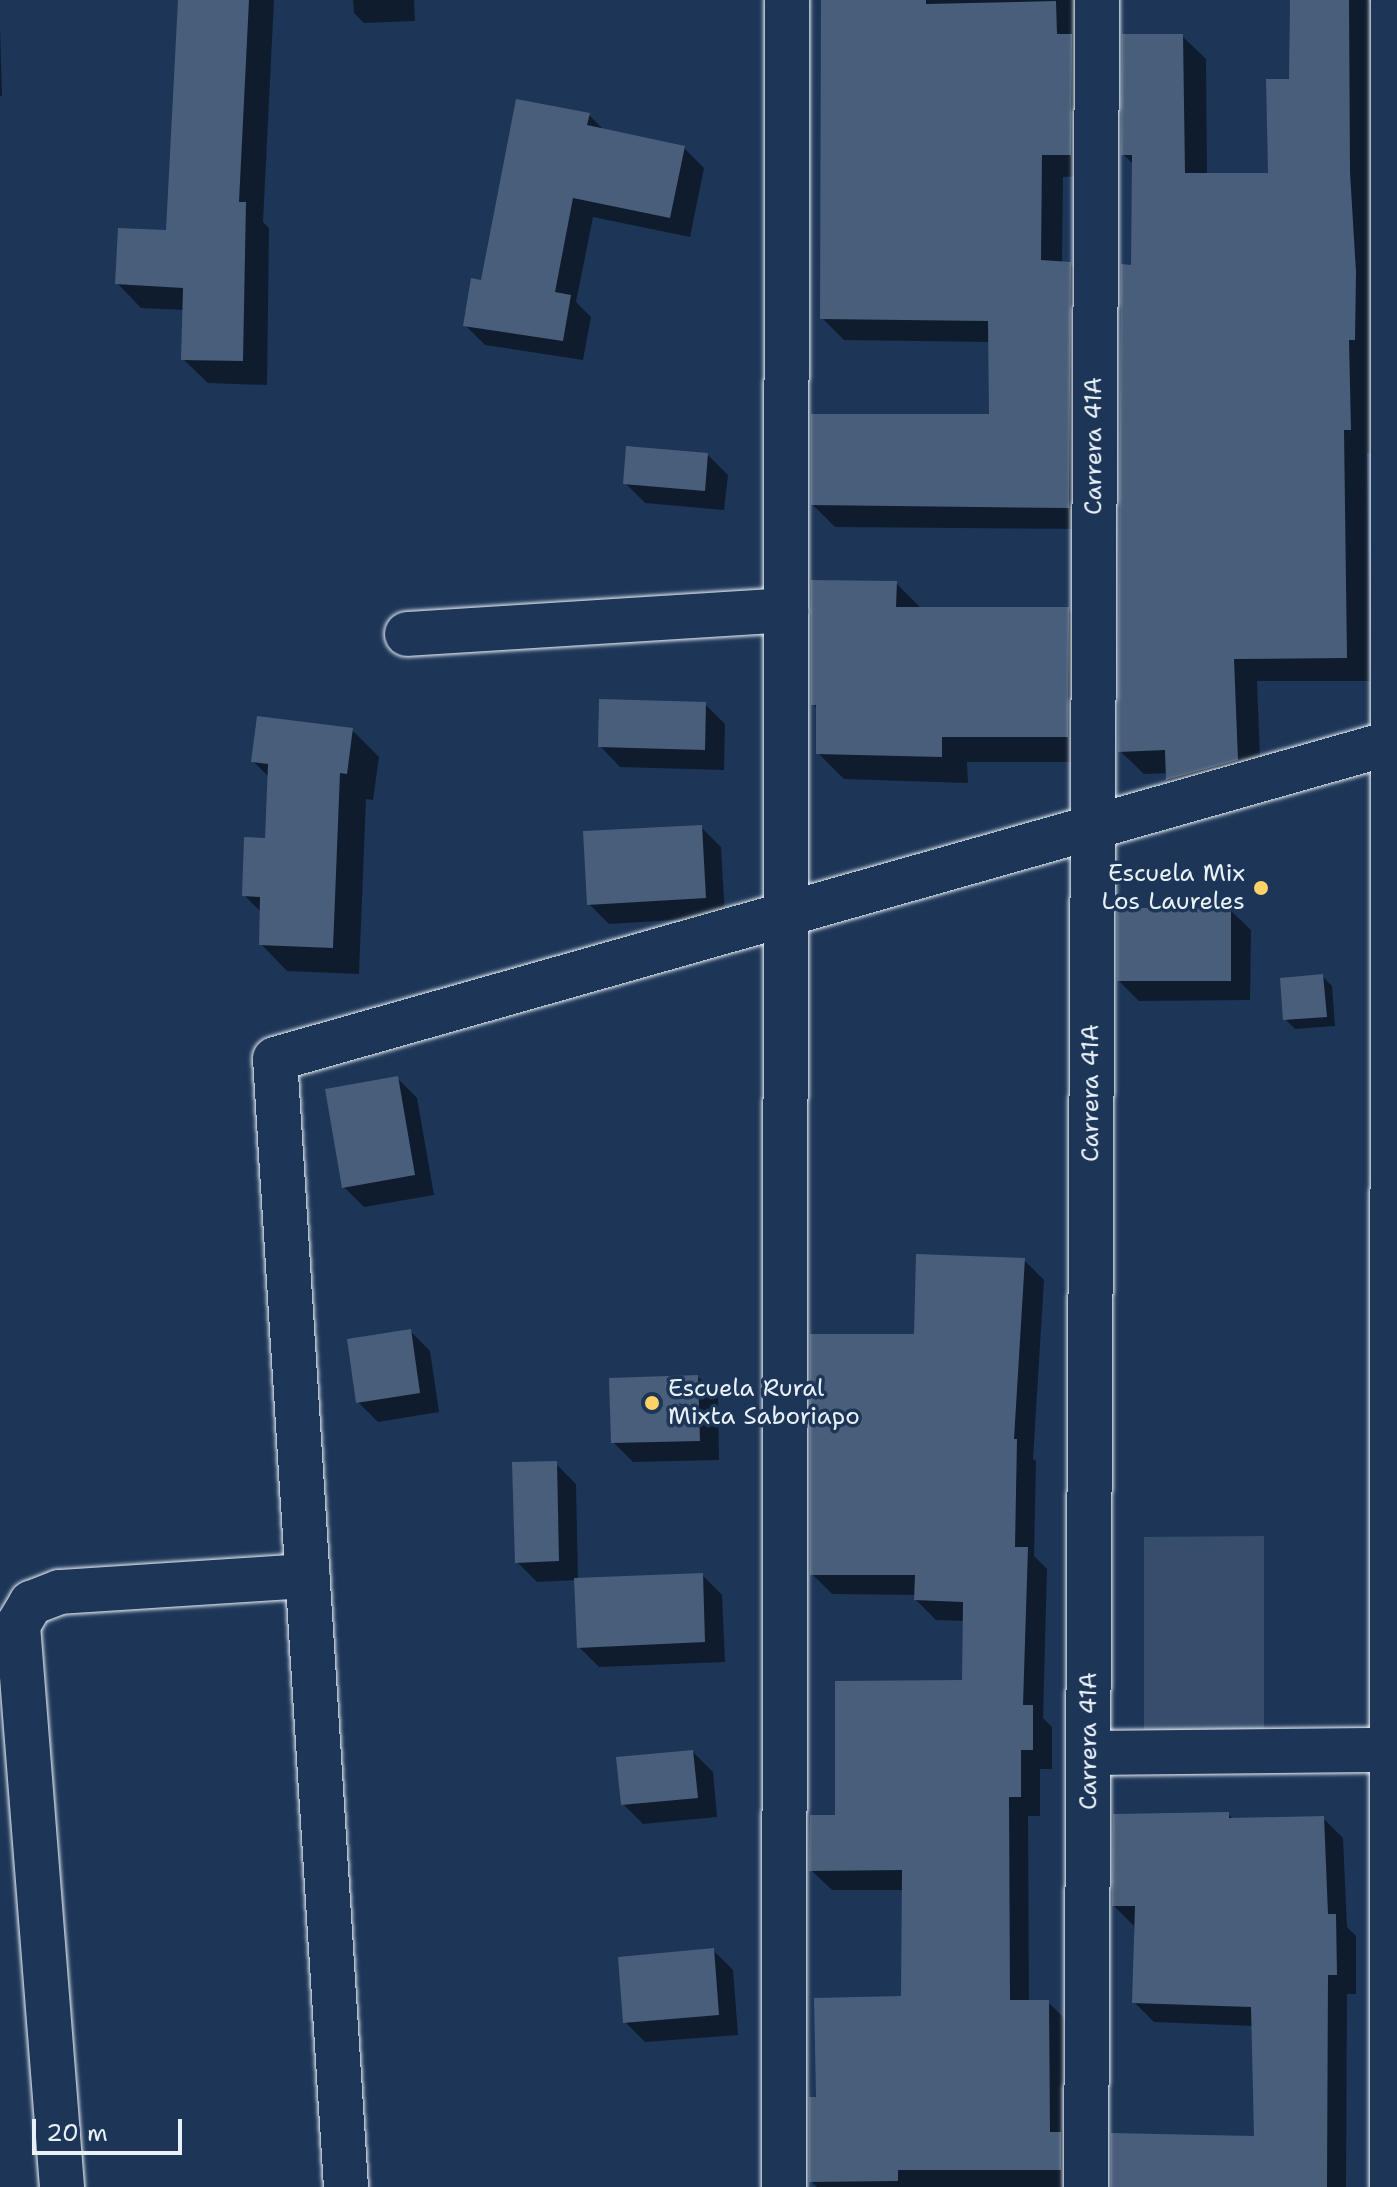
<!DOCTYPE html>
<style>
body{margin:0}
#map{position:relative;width:1397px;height:2187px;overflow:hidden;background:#1d3557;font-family:"Shantell Sans",sans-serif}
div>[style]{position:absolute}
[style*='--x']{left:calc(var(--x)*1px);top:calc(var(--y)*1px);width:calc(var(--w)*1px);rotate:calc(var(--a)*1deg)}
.green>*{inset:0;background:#374d6c}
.shadow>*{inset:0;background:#0007}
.building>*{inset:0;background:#495e7a}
.roads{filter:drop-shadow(0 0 2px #e8f1f8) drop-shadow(0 0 2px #e8f1f8)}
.minor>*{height:44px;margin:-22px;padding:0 22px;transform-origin:22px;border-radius:22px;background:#1d3557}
.dots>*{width:22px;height:22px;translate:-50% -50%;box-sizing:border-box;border:4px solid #1d3557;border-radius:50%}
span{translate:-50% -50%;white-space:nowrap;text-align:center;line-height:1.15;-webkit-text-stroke:7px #1d3557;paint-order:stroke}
.street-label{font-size:24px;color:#e8f1f8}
.poi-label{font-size:24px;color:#e8f1f8}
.right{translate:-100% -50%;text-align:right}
.left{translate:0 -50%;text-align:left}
.scale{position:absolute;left:32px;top:2119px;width:150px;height:36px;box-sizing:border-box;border:4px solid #e8f1f8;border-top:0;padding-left:10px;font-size:24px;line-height:28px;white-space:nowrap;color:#e8f1f8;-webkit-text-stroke:6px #1d3557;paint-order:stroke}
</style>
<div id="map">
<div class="green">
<i style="clip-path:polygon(1264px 1536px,1264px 1730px,1144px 1730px,1144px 1537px)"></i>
</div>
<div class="shadow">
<i style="clip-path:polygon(180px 0,274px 0,263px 222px,269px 228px,267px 385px,208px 383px,183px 359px,185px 310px,141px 308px,117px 283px,168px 232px)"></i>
<i style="clip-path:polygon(353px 0,414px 0,415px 21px,364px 23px,354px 13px)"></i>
<i style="clip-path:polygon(822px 0,1077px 0,1092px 176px,1063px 177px,1062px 263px,1070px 264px,1092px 286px,1091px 529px,835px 527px,813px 505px,991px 416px,990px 342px,844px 340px,822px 318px)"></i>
<i style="clip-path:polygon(1292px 0,1368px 0,1372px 4px,1373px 453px,1367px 453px,1370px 681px,1257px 681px,1261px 783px,1191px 803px,1168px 780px,1168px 773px,1144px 774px,1120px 751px,1134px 165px,1123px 154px,1182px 36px,1206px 59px,1207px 175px,1270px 175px,1291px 81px)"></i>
<i style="clip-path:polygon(0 26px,2px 96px,0 96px)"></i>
<i style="clip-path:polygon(589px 115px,605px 131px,684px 148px,704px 168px,690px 237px,593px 217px,576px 302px,591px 317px,583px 360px,485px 345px,465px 325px,482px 282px)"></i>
<i style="clip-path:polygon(708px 455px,728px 475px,724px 510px,645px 503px,625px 483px)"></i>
<i style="clip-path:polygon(896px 583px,922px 609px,1068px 609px,1094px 636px,1094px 762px,967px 762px,968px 783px,844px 779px,818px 753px,818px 709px,813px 704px)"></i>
<i style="clip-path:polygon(705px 704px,725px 724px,724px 770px,620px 767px,600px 746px)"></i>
<i style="clip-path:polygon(352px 730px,379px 757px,373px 800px,366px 799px,359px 974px,287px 971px,261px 944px,262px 913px,244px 895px,267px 840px,269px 777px,253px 761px)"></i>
<i style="clip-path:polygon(701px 827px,721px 847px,725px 917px,609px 924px,589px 904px)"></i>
<i style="clip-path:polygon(1230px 910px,1251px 930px,1250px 1000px,1139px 1001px,1119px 981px)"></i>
<i style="clip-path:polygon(1322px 976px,1332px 986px,1335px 1026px,1295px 1029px,1285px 1019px)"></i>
<i style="clip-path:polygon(397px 1078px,417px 1098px,434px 1195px,364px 1207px,344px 1187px)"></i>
<i style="clip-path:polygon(1024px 1260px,1044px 1280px,1033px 1459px,1036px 1461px,1034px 1556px,1047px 1569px,1043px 1718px,1052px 1727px,1052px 1769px,1040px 1769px,1040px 1816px,1028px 1816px,1029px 2002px,1048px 2002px,1068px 2022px,1080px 2187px,817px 2187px,811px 2181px,818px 2099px,903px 1998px,904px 1890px,832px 1890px,811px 1870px,837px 1817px,964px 1682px,965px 1621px,936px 1620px,916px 1600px,917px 1595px,832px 1594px,812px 1574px,916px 1336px)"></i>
<i style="clip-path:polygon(410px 1331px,430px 1351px,439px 1412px,378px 1422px,358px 1402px)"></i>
<i style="clip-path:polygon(698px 1377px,718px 1397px,719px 1460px,633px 1462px,613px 1442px)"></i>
<i style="clip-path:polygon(556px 1464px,576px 1484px,578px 1580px,702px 1575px,722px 1595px,725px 1662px,599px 1667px,579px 1647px,576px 1580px,537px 1582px,517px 1562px)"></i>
<i style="clip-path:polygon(693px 1752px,713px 1772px,717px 1817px,643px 1824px,623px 1804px)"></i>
<i style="clip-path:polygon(1228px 1814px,1234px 1820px,1323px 1818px,1343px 1838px,1347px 1927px,1356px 1936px,1356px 1994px,1347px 1994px,1346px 2187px,1111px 2187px,1256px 2138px,1254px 2026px,1154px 2022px,1134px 2002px,1134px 1926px,1114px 1906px)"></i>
<i style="clip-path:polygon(713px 1950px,733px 1970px,738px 2035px,645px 2042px,625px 2022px)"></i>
</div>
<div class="building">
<i style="clip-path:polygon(178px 0,249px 0,239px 202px,246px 202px,243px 361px,181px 360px,183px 288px,115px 284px,118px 228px,166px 230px)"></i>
<i style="clip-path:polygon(821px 0,926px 0,926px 4px,1056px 1px,1057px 34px,1072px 34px,1071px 155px,1042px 155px,1041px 260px,1071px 262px,1069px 508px,811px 505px,811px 414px,989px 414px,988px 321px,820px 319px)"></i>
<i style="clip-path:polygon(1290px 0,1349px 0,1350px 172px,1356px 272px,1355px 340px,1349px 340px,1351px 430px,1344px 430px,1347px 658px,1234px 659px,1238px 760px,1166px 780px,1165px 750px,1118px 752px,1121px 264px,1131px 265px,1132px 155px,1121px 155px,1122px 34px,1183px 34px,1185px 173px,1268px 173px,1266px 79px,1289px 79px)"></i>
<i style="clip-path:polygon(516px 99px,590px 113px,587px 125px,685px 146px,670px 218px,573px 198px,555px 292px,571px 295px,563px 341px,463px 326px,471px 278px,481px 280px)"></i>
<i style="clip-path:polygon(626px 446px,708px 453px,705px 491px,623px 484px)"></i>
<i style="clip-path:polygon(811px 580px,897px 581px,896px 607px,1069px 607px,1068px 737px,942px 737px,942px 757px,816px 754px,816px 705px,811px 705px)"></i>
<i style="clip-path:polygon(599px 699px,706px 702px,705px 750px,598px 747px)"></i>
<i style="clip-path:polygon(257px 716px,353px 728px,347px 774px,340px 773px,333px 948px,259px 945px,260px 897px,242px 896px,244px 837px,265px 838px,268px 764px,251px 762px)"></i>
<i style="clip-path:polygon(702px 825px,706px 898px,587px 905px,583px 831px)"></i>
<i style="clip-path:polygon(1117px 908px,1231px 908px,1231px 981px,1117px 981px)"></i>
<i style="clip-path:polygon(1323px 974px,1327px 1017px,1283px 1020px,1280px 978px)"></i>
<i style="clip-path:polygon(398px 1076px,415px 1175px,342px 1188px,325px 1089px)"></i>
<i style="clip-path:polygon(916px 1254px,1025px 1258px,1014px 1439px,1017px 1439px,1015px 1547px,1028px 1547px,1023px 1705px,1033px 1705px,1033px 1750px,1021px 1750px,1021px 1797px,1009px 1797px,1010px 2000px,1049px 2000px,1050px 2132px,1061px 2132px,1061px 2170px,898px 2170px,898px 2181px,809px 2182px,809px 2097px,816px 2097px,814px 1998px,901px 1996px,902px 1870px,809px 1871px,810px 1815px,835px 1815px,835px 1681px,962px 1680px,963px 1602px,914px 1600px,915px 1575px,810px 1575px,810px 1334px,914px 1334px)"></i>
<i style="clip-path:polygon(411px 1329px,420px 1393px,356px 1403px,347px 1339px)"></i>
<i style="clip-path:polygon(698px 1375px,700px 1441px,611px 1443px,609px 1378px)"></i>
<i style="clip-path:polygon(557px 1461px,559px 1561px,515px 1563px,512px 1462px)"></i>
<i style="clip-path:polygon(703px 1573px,705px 1642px,577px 1648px,574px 1578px)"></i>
<i style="clip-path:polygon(693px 1750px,698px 1798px,621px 1805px,616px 1757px)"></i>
<i style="clip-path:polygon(1229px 1812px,1229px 1818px,1324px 1816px,1328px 1914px,1336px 1914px,1337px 1975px,1328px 1975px,1327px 2187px,1111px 2187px,1111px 2133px,1254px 2136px,1251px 2007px,1132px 2003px,1135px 1906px,1112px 1906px,1113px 1814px)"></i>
<i style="clip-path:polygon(714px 1948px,719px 2015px,623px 2023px,618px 1957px)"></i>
</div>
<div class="roads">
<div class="minor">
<i style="--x:407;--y:634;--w:380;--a:-3.6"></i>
<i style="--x:1089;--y:1753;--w:304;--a:-0.6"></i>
<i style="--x:62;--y:2187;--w:564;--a:-94.48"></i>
<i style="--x:18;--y:1625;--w:26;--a:-59"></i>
<i style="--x:31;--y:1603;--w:31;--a:-21"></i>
<i style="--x:60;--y:1592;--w:248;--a:-3.7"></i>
<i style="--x:346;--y:2187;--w:1130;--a:-93.6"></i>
<i style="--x:275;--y:1059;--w:1166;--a:-15.82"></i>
<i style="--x:784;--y:2187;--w:2187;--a:-89.92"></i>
<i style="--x:1086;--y:2187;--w:2187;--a:-89.71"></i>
<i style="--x:1392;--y:2187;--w:2187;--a:-89.97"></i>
</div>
</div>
<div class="dots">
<i style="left:1261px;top:888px;background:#ffd166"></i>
<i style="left:652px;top:1403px;background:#ffd166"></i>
</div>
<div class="street-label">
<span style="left:1094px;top:446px;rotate:-90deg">Carrera 41A</span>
<span style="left:1091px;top:1093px;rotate:-90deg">Carrera 41A</span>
<span style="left:1089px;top:1741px;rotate:-90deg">Carrera 41A</span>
</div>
<div class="poi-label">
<span class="right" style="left:1245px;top:888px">Escuela Mix<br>Los Laureles</span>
<span class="left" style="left:668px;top:1403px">Escuela Rural<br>Mixta Saboriapo</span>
</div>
<div class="scale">20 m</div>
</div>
